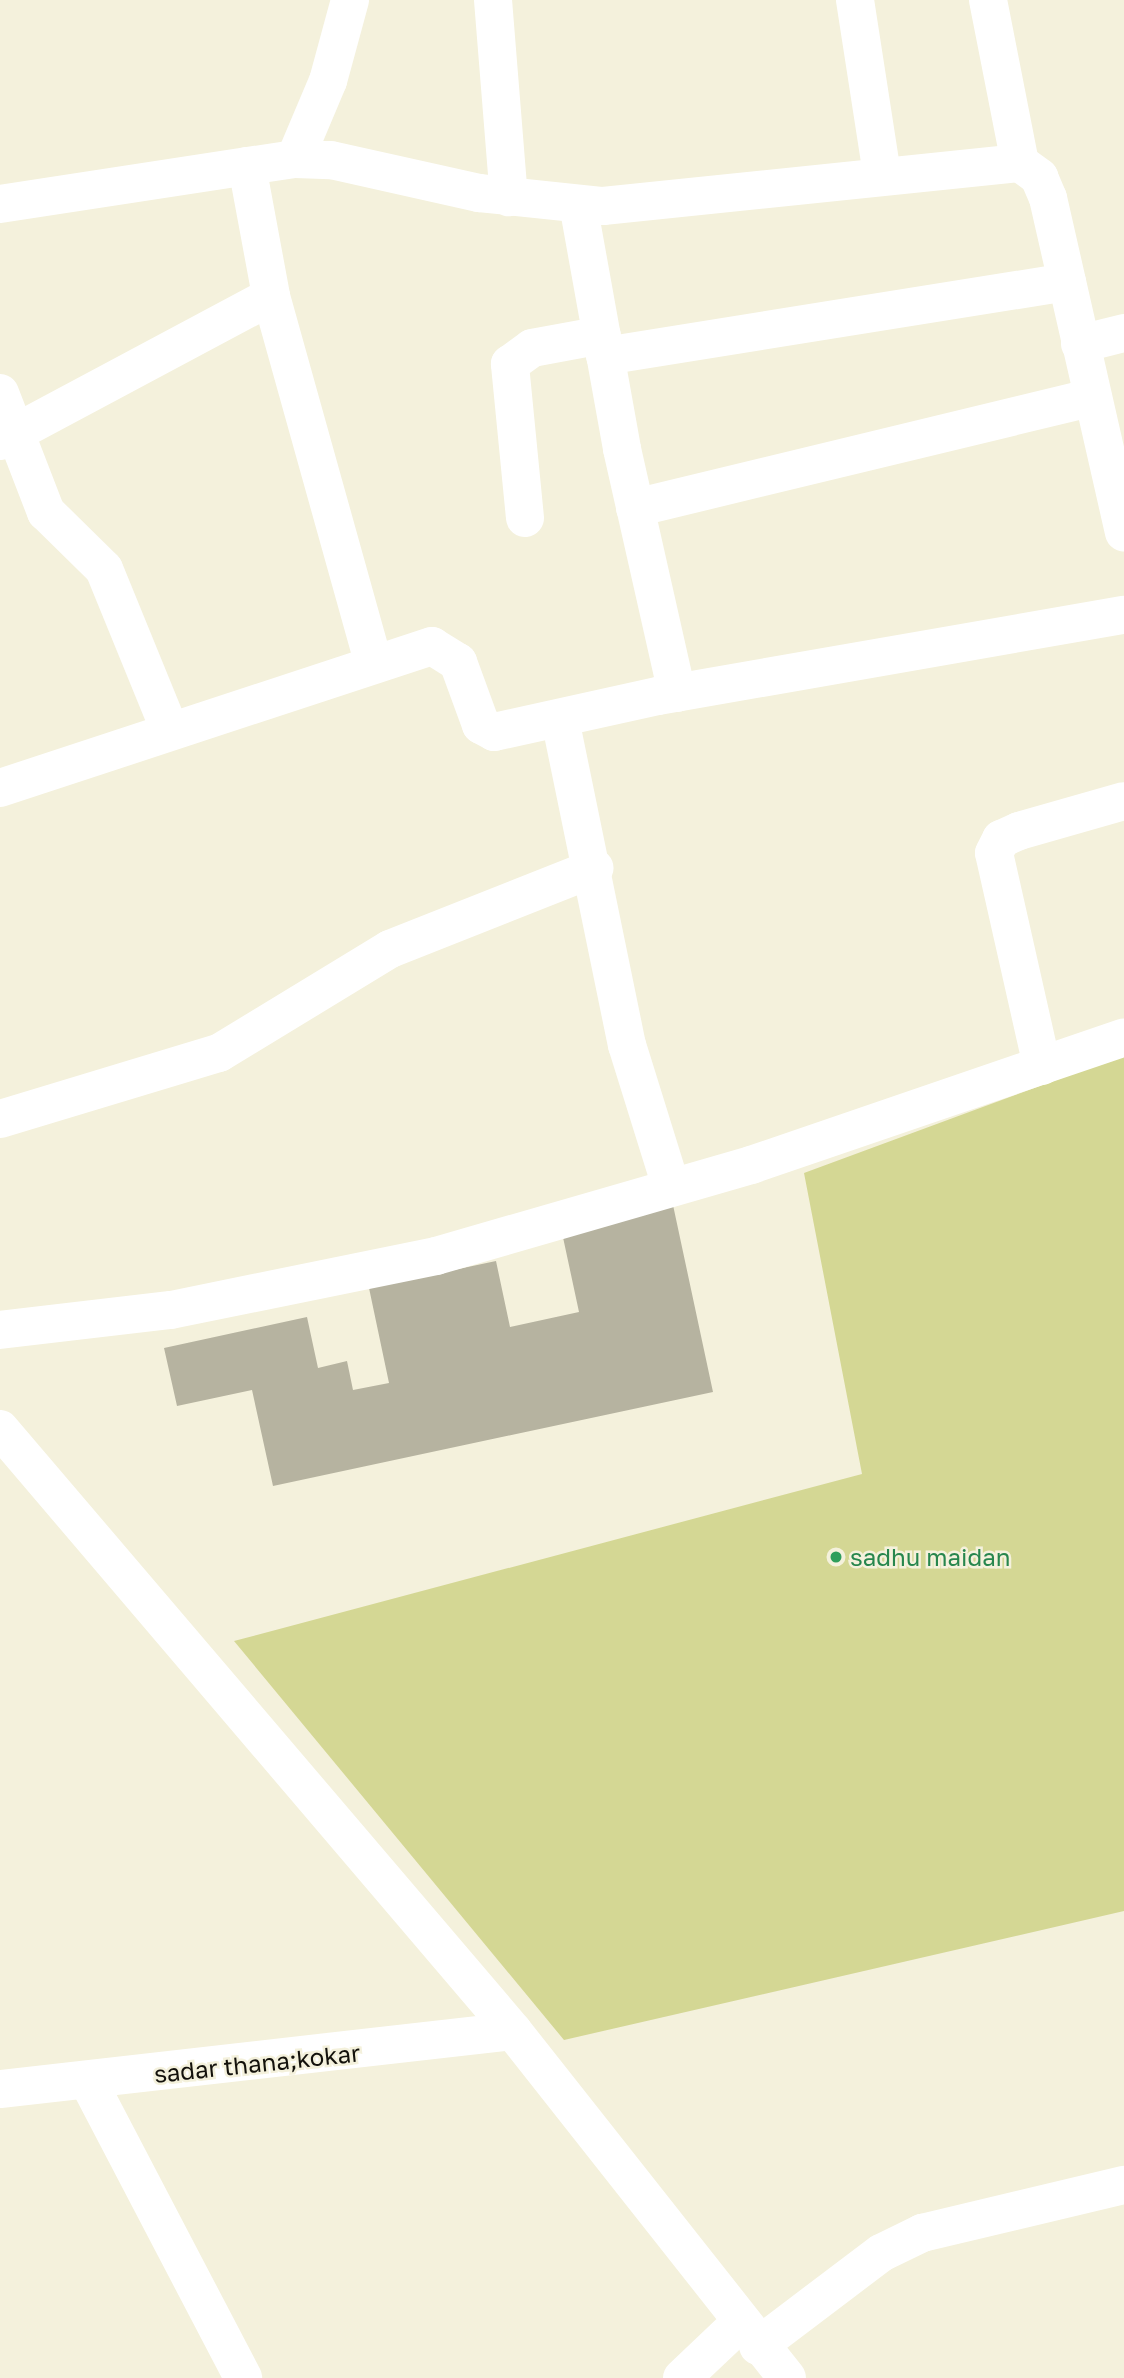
<!DOCTYPE html>
<style>
body{margin:0}
#map{position:relative;width:1124px;height:2378px;overflow:hidden;background:#f4f1dc;font-family:"Golos Text",sans-serif}
div>[style]{position:absolute}
[style*='--x']{left:calc(var(--x)*1px);top:calc(var(--y)*1px);width:calc(var(--w)*1px);rotate:calc(var(--a)*1deg)}
.green>*{inset:0;background:#d4d794}
.building>*{inset:0;background:#b6b3a0}
.minor>*{height:38px;margin:-19px;padding:0 19px;transform-origin:19px;border-radius:19px;background:#fff}
.major>*{height:38px;margin:-19px;padding:0 19px;transform-origin:19px;border-radius:19px;background:#fff}
.dots>*{width:19px;height:19px;translate:-50% -50%;box-sizing:border-box;border:4px solid #f4f1dc;border-radius:50%}
span{translate:-50% -50%;white-space:nowrap;text-align:center;line-height:1.15;-webkit-text-stroke:5px #f4f1dc;paint-order:stroke}
.leisure-label{font-size:24px;color:#27864d}
.left{translate:0 -50%;text-align:left}
.street-label{font-size:24px;color:#13110b}
</style>
<div id="map">
<div class="green">
<i style="clip-path:polygon(1124px 1055px,1124px 1911px,564px 2040px,234px 1641px,862px 1474px,804px 1173px)"></i>
</div>
<div class="building">
<i style="clip-path:polygon(673px 1205px,713px 1392px,273px 1486px,252px 1390px,177px 1406px,164px 1348px,307px 1317px,318px 1368px,347px 1361px,353px 1390px,389px 1383px,369px 1288px,496px 1261px,510px 1327px,579px 1312px,561px 1228px)"></i>
</div>
<div class="minor">
<i style="--x:493;--y:0;--w:198;--a:85.4"></i>
<i style="--x:855;--y:0;--w:176;--a:81.2"></i>
<i style="--x:988;--y:0;--w:166;--a:78.9"></i>
<i style="--x:295;--y:159;--w:85;--a:-67.1"></i>
<i style="--x:328;--y:81;--w:84;--a:-74.8"></i>
<i style="--x:247;--y:166;--w:132;--a:79.5"></i>
<i style="--x:271;--y:296;--w:380;--a:74.4"></i>
<i style="--x:0;--y:204;--w:298;--a:-8.7"></i>
<i style="--x:295;--y:159;--w:36;--a:2"></i>
<i style="--x:331;--y:160;--w:152;--a:12.6"></i>
<i style="--x:479;--y:193;--w:125;--a:6"></i>
<i style="--x:603;--y:206;--w:419;--a:-5.9"></i>
<i style="--x:1020;--y:163;--w:24;--a:36"></i>
<i style="--x:1039;--y:177;--w:23;--a:67"></i>
<i style="--x:1048;--y:198;--w:343;--a:77.2"></i>
<i style="--x:578;--y:204;--w:249;--a:79.8"></i>
<i style="--x:622;--y:449;--w:250;--a:77.3"></i>
<i style="--x:1080;--y:344;--w:45;--a:-14"></i>
<i style="--x:605;--y:356;--w:468;--a:-9.1"></i>
<i style="--x:0;--y:393;--w:128;--a:68.9"></i>
<i style="--x:46;--y:512;--w:81;--a:44.5"></i>
<i style="--x:104;--y:569;--w:175;--a:67.8"></i>
<i style="--x:0;--y:441;--w:307;--a:-28.1"></i>
<i style="--x:635;--y:508;--w:471;--a:-13.6"></i>
<i style="--x:525;--y:518;--w:155;--a:-95.6"></i>
<i style="--x:510;--y:364;--w:27;--a:-36"></i>
<i style="--x:532;--y:348;--w:71;--a:-10.5"></i>
<i style="--x:560;--y:719;--w:333;--a:78.4"></i>
<i style="--x:627;--y:1045;--w:148;--a:72.7"></i>
<i style="--x:0;--y:788;--w:455;--a:-18.2"></i>
<i style="--x:432;--y:646;--w:31;--a:32"></i>
<i style="--x:458;--y:662;--w:67;--a:69.9"></i>
<i style="--x:481;--y:725;--w:15;--a:28"></i>
<i style="--x:494;--y:732;--w:168;--a:-12.4"></i>
<i style="--x:658;--y:696;--w:473;--a:-9.9"></i>
<i style="--x:1042;--y:1066;--w:218;--a:-102.7"></i>
<i style="--x:994;--y:853;--w:16;--a:-63"></i>
<i style="--x:1001;--y:839;--w:20;--a:-24"></i>
<i style="--x:1019;--y:831;--w:109;--a:-15.9"></i>
<i style="--x:0;--y:1119;--w:229;--a:-16.8"></i>
<i style="--x:219;--y:1053;--w:200;--a:-31.3"></i>
<i style="--x:390;--y:949;--w:220;--a:-21.6"></i>
<i style="--x:0;--y:1330;--w:172;--a:-6.7"></i>
<i style="--x:171;--y:1310;--w:270;--a:-11.5"></i>
<i style="--x:436;--y:1256;--w:328;--a:-16.1"></i>
<i style="--x:751;--y:1165;--w:394;--a:-18.9"></i>
<i style="--x:88;--y:2081;--w:335;--a:62.4"></i>
<i style="--x:0;--y:2089;--w:516;--a:-6.45"></i>
<i style="--x:758;--y:2346;--w:154;--a:-37.1"></i>
<i style="--x:881;--y:2253;--w:46;--a:-26"></i>
<i style="--x:922;--y:2233;--w:208;--a:-13.4"></i>
<i style="--x:682;--y:2378;--w:79;--a:-43.5"></i>
</div>
<div class="major">
<i style="--x:0;--y:1429;--w:791;--a:49.56"></i>
<i style="--x:513;--y:2031;--w:442;--a:51.7"></i>
</div>
<div class="dots">
<i style="left:836px;top:1557px;background:#2e9e5b"></i>
</div>
<div class="leisure-label">
<span class="left" style="left:850px;top:1557px">sadhu maidan</span>
</div>
<div class="street-label">
<span style="left:257px;top:2063px;rotate:-6deg">sadar thana;kokar</span>
</div>
</div>
